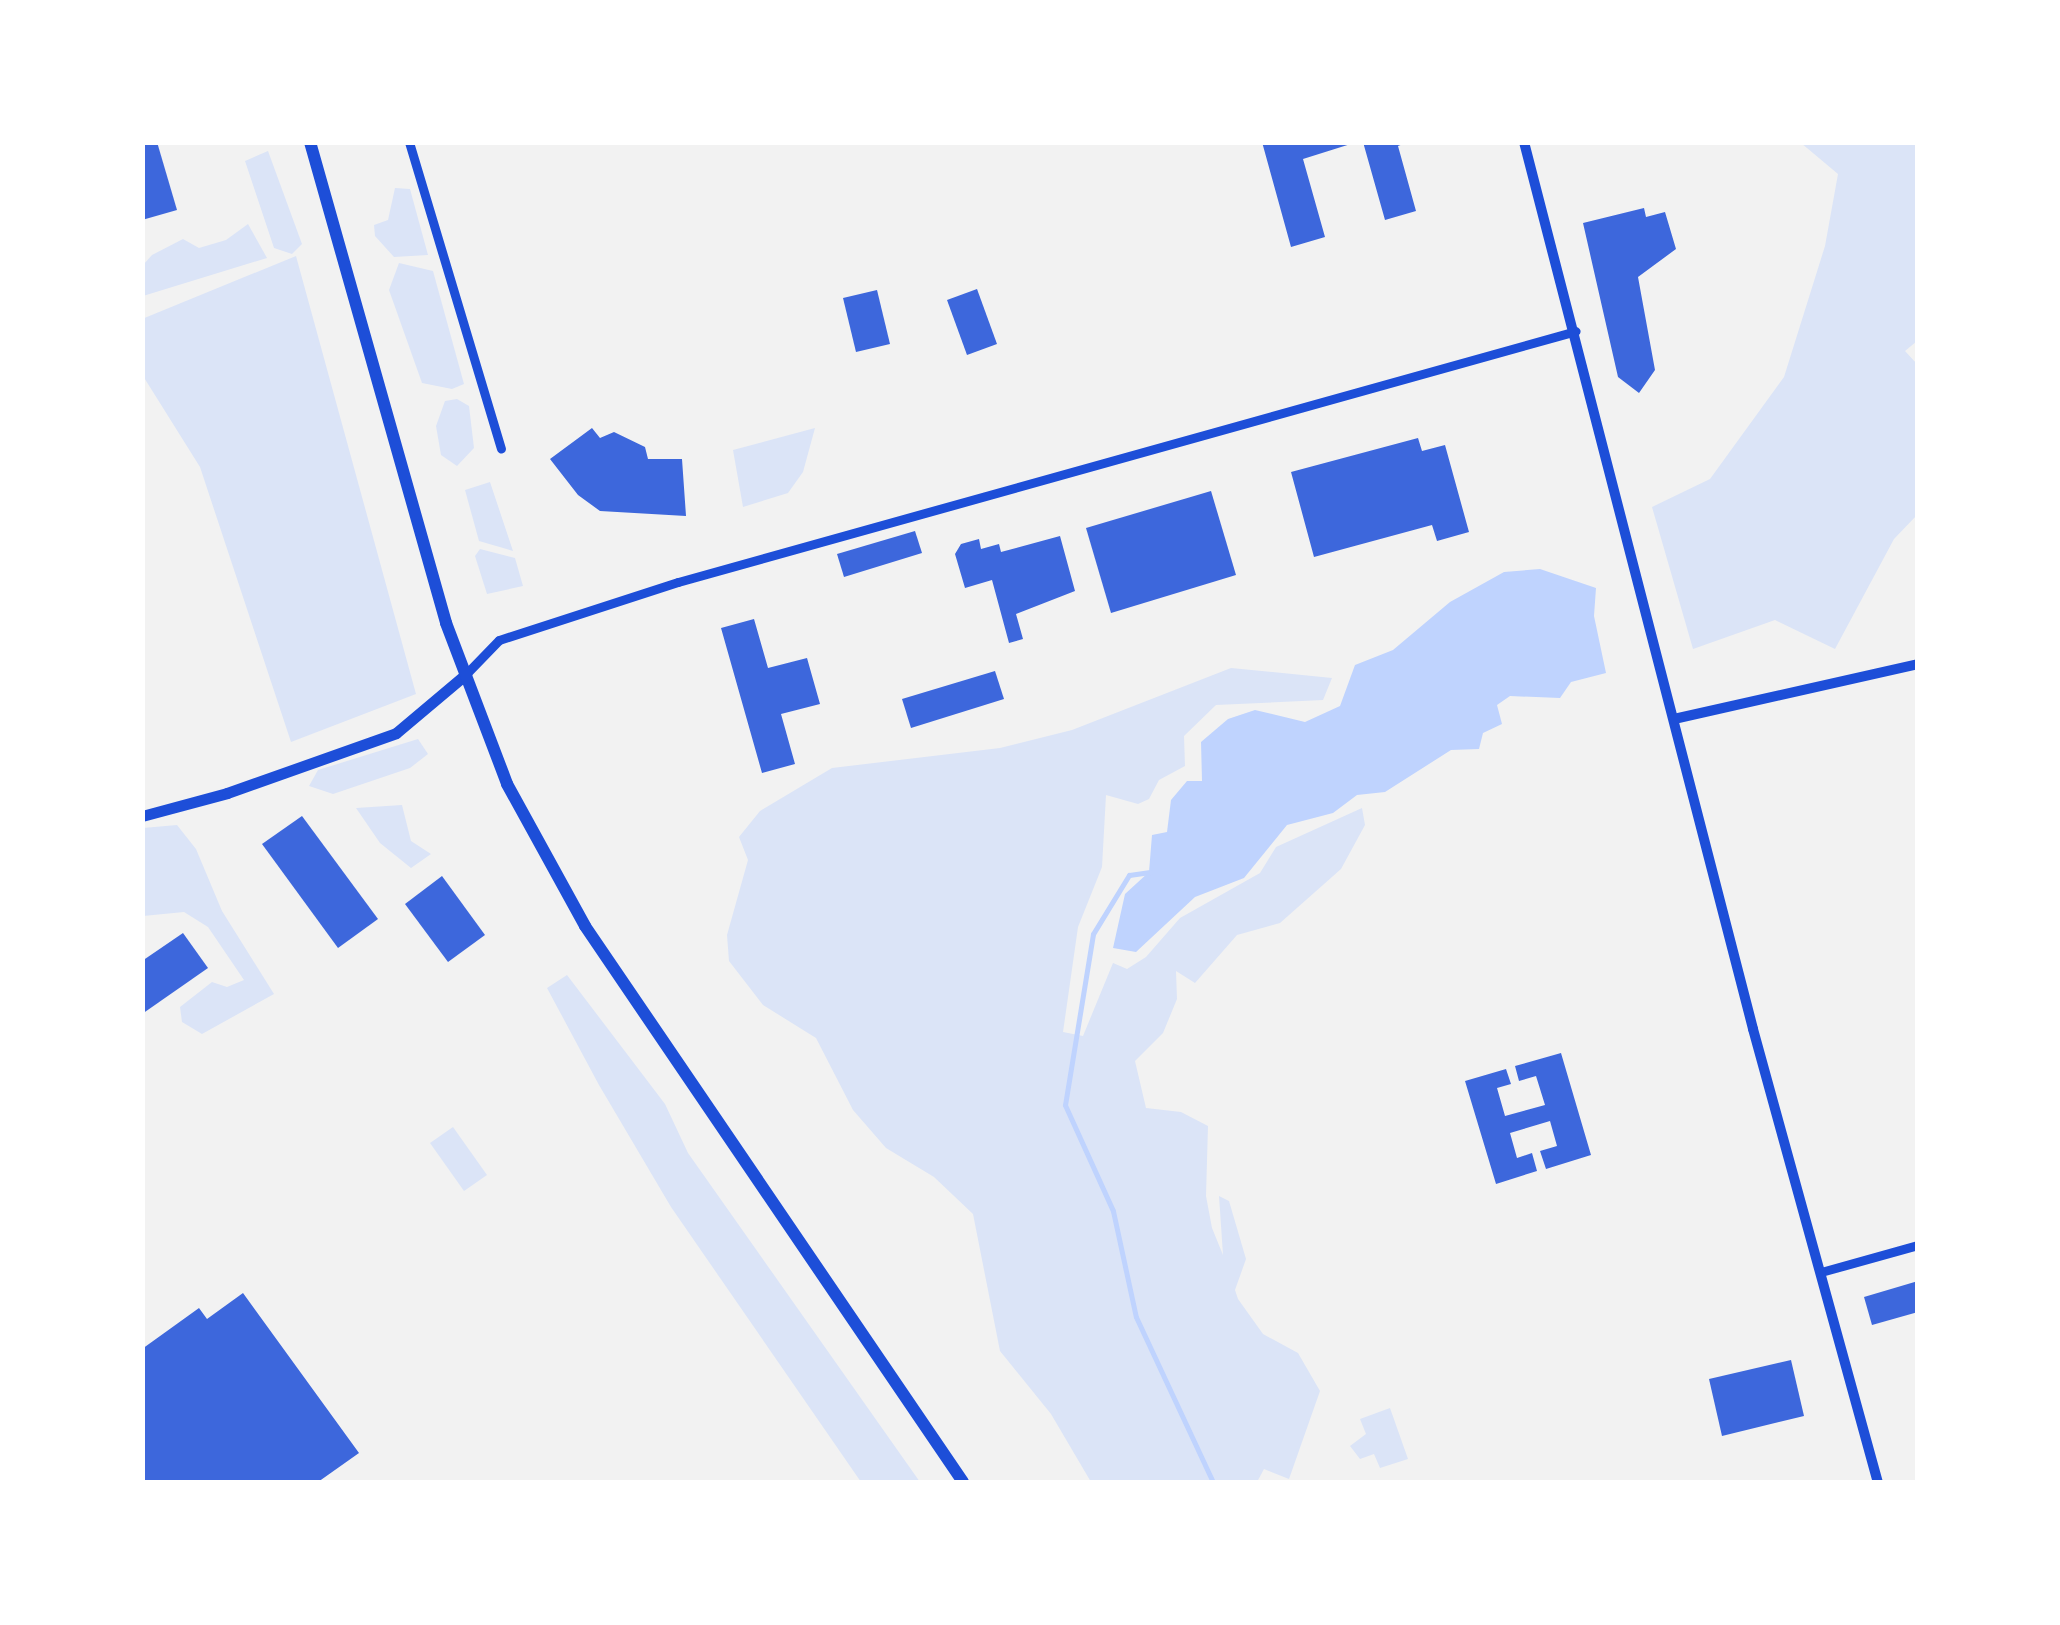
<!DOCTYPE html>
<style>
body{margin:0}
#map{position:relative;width:2060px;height:1625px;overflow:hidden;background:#f2f2f2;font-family:Montserrat,sans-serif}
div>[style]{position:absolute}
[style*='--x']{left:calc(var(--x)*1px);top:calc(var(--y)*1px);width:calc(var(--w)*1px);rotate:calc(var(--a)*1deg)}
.green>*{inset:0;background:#dbe4f7}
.water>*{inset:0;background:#bfd3fe}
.stream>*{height:5px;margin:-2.5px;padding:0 2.5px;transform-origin:2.5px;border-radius:2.5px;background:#bfd3fe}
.building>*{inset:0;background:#3d67dc}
.minor>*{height:9px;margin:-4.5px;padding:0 4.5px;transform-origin:4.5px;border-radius:4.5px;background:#1d4ed8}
.tertiary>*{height:10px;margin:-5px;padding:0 5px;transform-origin:5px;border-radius:5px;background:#1d4ed8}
.secondary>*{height:11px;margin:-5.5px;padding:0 5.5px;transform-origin:5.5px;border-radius:5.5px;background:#1d4ed8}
.primary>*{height:12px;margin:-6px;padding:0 6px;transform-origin:6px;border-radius:6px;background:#1d4ed8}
span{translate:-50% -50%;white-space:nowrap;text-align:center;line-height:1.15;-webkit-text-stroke:8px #fff;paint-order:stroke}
.frame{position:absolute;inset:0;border:145px solid #fff;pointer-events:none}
</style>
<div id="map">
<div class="green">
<i style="clip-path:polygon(1801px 143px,1917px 143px,1917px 341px,1905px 351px,1917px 364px,1917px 515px,1894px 539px,1835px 649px,1775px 620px,1693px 649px,1652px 507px,1710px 479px,1784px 377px,1825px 246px,1838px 174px)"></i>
<i style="clip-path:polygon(268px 151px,302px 244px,292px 254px,274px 248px,245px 161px)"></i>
<i style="clip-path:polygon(395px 188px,410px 189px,428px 255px,394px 257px,375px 236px,374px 225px,388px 220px)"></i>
<i style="clip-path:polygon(248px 224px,267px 258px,143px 296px,143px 265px,152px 255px,183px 239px,199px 248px,226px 240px)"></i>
<i style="clip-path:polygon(296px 256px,416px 694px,291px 742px,200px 467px,143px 376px,142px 319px)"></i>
<i style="clip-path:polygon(399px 263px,433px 271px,464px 384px,452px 389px,422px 383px,389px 290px)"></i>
<i style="clip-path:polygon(457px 399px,469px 406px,474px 448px,457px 466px,441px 455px,436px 426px,445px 401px)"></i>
<i style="clip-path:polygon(815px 428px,803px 472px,788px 493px,743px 507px,733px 450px)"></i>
<i style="clip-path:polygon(490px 482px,513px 551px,479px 541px,465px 490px)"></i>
<i style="clip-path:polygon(480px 549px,515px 558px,523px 586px,487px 594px,475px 556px)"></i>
<i style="clip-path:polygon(1231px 668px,1332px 678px,1323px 700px,1216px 705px,1184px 736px,1185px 766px,1159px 780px,1149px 799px,1138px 804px,1106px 795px,1102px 867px,1078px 927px,1063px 1032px,1083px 1036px,1113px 963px,1127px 969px,1146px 957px,1180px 918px,1260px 873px,1276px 847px,1362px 808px,1365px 825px,1341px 869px,1280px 923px,1237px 935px,1195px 983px,1176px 971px,1177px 999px,1163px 1033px,1135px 1061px,1146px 1108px,1181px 1112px,1208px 1126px,1206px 1196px,1212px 1228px,1223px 1255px,1219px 1196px,1229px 1201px,1246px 1259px,1235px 1290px,1238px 1299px,1263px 1334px,1298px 1353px,1320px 1391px,1289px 1479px,1264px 1469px,1257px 1482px,1091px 1482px,1051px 1414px,1000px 1351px,973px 1214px,934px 1177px,886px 1148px,853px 1110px,816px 1038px,763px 1005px,729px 961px,727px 935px,748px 860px,739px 837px,760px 811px,832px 768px,1000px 748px,1072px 730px)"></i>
<i style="clip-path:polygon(418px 739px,428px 754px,410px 768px,333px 794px,309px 786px,318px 770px)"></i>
<i style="clip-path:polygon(402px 805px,411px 841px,431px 854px,411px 868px,380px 843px,356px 808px)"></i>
<i style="clip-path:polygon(177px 825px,196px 849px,222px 911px,274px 994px,202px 1034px,182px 1022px,180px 1007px,212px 982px,227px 987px,244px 980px,208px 927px,184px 912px,143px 916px,143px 828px)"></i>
<i style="clip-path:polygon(567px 975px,665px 1104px,688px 1153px,920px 1482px,861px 1482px,671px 1207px,599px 1085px,547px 988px)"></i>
<i style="clip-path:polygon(453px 1127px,487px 1175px,464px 1191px,430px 1143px)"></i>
<i style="clip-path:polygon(1390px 1408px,1408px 1459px,1380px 1468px,1374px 1454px,1360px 1459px,1350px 1446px,1366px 1434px,1360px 1419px)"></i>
</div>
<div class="water">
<i style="clip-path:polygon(1540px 569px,1596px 588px,1594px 616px,1606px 673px,1571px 682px,1560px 698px,1510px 696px,1497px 705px,1502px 724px,1483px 733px,1479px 749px,1451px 750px,1385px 792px,1357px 795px,1333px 813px,1287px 825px,1244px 878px,1195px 897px,1136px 952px,1113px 948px,1125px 894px,1149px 872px,1152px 835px,1167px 832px,1171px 800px,1187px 781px,1202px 781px,1201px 742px,1228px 719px,1255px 710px,1305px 722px,1340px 706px,1355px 665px,1393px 650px,1450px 602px,1504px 572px)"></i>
</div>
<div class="stream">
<i style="--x:1150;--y:872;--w:21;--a:172"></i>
<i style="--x:1129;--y:875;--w:69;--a:121.4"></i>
<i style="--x:1093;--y:934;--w:173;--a:99.3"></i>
<i style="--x:1065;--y:1105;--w:116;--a:65.6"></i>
<i style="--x:1113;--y:1211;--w:108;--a:77.8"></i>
<i style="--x:1136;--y:1317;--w:182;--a:65"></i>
</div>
<div class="building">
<i style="clip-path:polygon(142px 142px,157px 142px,177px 210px,142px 220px)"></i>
<i style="clip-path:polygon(1262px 142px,1357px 142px,1303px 159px,1325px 237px,1291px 247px)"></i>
<i style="clip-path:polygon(1363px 142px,1408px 142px,1398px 146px,1416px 211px,1385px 220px)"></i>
<i style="clip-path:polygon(1644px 208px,1646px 217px,1665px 212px,1676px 249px,1638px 277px,1655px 370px,1639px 393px,1618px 377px,1583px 223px)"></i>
<i style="clip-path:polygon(977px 289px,997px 344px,967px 355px,947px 300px)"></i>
<i style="clip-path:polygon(877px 290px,890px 344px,856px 352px,843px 298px)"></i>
<i style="clip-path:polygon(592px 428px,600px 438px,614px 432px,645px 447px,648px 459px,682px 459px,686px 516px,600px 511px,578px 495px,550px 459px)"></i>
<i style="clip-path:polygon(1418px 438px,1422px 451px,1445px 445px,1469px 532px,1437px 541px,1432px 525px,1314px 557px,1291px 472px)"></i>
<i style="clip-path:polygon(1211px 491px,1236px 575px,1111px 613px,1086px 528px)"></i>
<i style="clip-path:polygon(915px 531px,922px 553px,844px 577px,837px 554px)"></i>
<i style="clip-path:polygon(1060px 536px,1075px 591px,1016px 614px,1023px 639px,1009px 643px,992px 580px,965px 588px,955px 554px,961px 544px,979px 539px,981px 549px,999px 544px,1001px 552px)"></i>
<i style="clip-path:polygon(754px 619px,768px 668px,807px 658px,820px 704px,781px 714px,795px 764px,762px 773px,721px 628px)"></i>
<i style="clip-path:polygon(995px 671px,1004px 699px,911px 728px,902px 699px)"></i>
<i style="clip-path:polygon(302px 816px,378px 919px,338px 948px,262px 844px)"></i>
<i style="clip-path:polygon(442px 876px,485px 935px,448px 962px,405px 904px)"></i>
<i style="clip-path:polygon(183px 933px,208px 968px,142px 1014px,142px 961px)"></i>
<i style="clip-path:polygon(1561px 1053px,1591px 1155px,1546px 1169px,1540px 1151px,1557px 1146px,1550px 1121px,1510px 1133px,1517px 1158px,1532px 1153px,1537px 1171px,1496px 1184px,1465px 1081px,1506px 1069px,1511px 1084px,1497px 1088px,1505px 1116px,1545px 1105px,1536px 1076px,1519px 1081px,1515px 1066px)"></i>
<i style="clip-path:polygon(1918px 1281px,1918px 1312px,1872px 1325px,1864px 1297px)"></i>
<i style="clip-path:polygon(243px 1293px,359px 1453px,318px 1482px,142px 1482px,142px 1349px,199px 1308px,207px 1319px)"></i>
<i style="clip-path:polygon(1791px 1360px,1804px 1416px,1722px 1436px,1709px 1379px)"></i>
</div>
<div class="minor">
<i style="--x:409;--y:142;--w:320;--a:73.3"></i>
<i style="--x:466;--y:674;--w:47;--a:-45.9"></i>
<i style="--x:499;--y:640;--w:188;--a:-18"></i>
<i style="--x:678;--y:582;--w:932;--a:-15.62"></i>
<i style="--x:1821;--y:1272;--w:101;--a:-15.6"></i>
</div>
<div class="tertiary">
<i style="--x:1524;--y:142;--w:916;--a:75.52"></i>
<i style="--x:1753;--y:1029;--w:470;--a:74.6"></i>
<i style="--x:1674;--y:719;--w:250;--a:-12.7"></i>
</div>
<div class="secondary">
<i style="--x:142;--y:816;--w:88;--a:-15.1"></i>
<i style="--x:227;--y:793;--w:179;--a:-19.5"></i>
<i style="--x:396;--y:733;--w:92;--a:-40.1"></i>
</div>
<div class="primary">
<i style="--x:310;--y:142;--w:500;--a:74.2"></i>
<i style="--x:446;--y:623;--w:172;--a:69.2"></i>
<i style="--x:507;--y:784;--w:162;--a:61.2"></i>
<i style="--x:585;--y:926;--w:672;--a:55.79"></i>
</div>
<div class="frame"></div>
</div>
